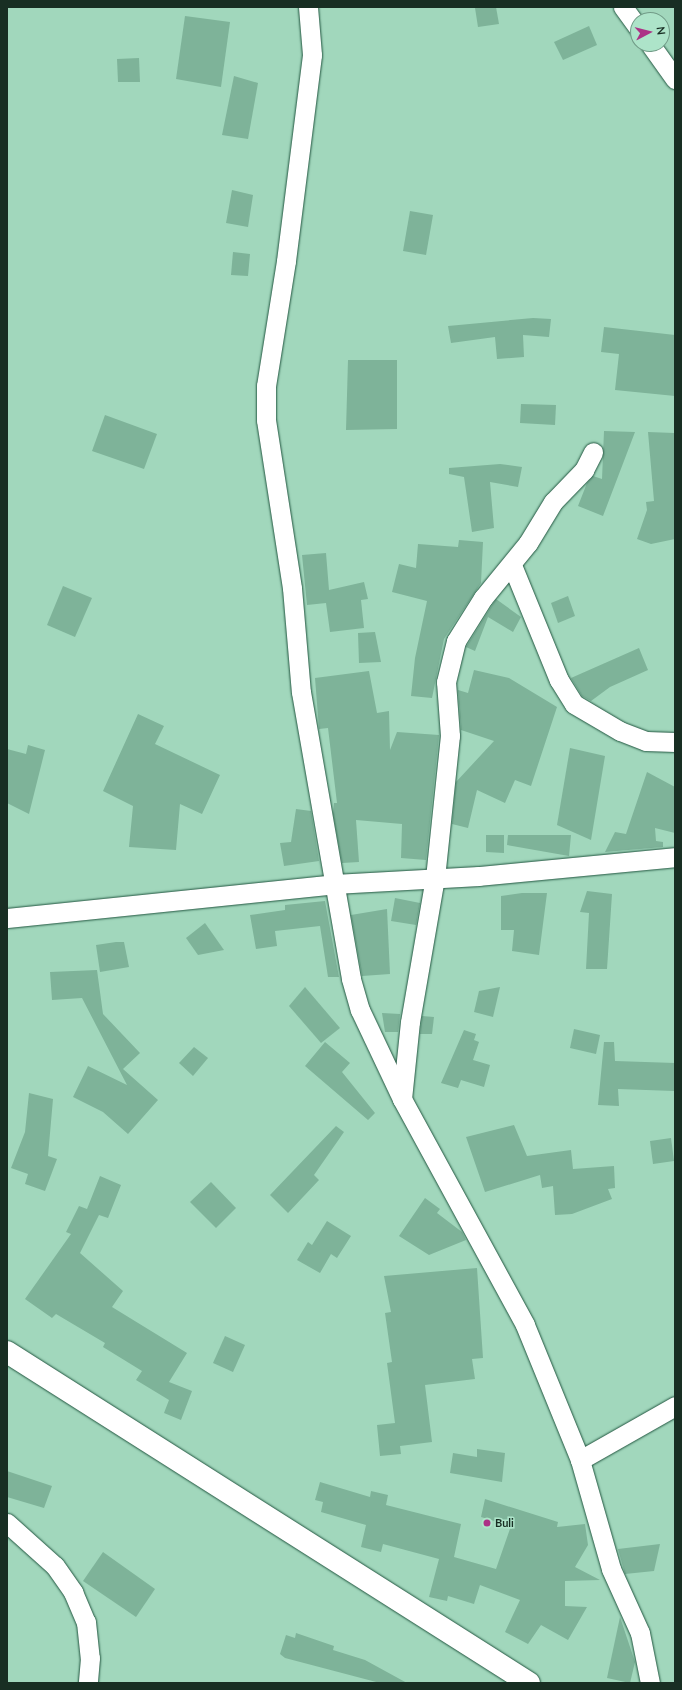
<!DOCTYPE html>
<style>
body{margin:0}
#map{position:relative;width:682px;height:1690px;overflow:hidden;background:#a1d7bc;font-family:Lato,sans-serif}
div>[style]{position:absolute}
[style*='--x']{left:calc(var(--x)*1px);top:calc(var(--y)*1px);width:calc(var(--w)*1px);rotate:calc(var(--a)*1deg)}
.building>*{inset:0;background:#7eb399}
.roads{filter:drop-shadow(0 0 1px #225640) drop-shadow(0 0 1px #225640)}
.street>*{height:19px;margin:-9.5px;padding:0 9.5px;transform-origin:9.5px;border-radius:9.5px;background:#fff}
.secondary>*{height:22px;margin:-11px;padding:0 11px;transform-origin:11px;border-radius:11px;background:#fff}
.dots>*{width:11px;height:11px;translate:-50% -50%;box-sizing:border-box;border:2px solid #ade4c9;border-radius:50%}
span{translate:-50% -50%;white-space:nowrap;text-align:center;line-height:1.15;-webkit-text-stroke:3px #ade4c9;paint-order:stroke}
.poi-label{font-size:11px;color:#182e23;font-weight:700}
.left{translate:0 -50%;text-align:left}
.frame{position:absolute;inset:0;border:8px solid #182e23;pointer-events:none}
.north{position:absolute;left:630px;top:12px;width:40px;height:40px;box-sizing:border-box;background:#ade4c9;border:1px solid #719b87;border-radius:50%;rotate:83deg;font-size:11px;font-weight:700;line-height:16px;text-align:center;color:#182e23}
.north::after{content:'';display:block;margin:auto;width:14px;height:18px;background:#ac3286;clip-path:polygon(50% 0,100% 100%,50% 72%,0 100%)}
</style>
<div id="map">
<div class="building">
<i style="clip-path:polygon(496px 7px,499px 24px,478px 27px,475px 8px)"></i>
<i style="clip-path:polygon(185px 16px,230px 22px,221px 87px,176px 79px)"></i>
<i style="clip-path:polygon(589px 26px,597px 45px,563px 60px,554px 42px)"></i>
<i style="clip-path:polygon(139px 58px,140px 82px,118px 82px,117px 59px)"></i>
<i style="clip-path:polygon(234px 76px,258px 83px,248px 139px,222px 135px)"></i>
<i style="clip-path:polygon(232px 190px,253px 195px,248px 227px,226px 223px)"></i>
<i style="clip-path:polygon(410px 211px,433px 215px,426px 255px,403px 251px)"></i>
<i style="clip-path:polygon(233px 252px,250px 254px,248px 276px,231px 275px)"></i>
<i style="clip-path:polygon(533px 318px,551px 319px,549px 337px,523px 335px,524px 357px,497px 359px,495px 337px,451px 343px,448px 326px)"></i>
<i style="clip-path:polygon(604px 327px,675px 335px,675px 396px,615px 390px,619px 354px,601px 352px)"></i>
<i style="clip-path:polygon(348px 360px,397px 360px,397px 429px,346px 430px)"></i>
<i style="clip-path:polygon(521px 404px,556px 405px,555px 425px,520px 423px)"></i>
<i style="clip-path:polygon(105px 415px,157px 434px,144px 469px,92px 451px)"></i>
<i style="clip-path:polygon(604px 431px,635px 432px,603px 516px,578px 506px,587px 483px,593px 476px,602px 479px)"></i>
<i style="clip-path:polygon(648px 432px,674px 433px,675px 449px,675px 539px,651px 544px,637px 539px,647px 510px,646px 502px,654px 501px)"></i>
<i style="clip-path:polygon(500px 464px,522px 467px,518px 487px,490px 482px,494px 528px,472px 532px,464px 477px,449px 474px,449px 468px)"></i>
<i style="clip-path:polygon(459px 540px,483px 542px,481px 583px,444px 639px,432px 698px,411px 696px,415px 658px,427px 601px,392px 592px,399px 564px,416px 568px,418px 544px,458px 547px)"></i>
<i style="clip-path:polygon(326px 553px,329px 590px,364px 582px,368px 599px,361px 600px,364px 628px,330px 632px,326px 603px,307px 605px,302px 555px)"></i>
<i style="clip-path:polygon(63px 586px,92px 598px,75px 637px,47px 625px)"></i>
<i style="clip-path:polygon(568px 596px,575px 616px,558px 623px,551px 603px)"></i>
<i style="clip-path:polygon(496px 599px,521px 617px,513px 632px,488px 617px,475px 651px,466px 647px)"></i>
<i style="clip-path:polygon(375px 632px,381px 662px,359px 663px,358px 633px)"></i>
<i style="clip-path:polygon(639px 648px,648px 670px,610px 687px,591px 701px,582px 696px,571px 678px)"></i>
<i style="clip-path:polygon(474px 670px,509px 678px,557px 707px,531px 786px,515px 780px,505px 803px,477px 790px,468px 828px,452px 824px,456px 782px,494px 741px,461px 730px,458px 690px,468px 693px)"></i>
<i style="clip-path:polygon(369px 671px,377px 713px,389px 711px,390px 750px,397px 732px,439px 735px,426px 860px,401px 858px,402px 824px,356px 820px,359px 862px,342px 863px,333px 814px,334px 803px,337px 803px,328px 728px,319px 729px,315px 678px)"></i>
<i style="clip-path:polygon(138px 714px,164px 726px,155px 744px,220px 775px,202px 814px,180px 804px,176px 850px,129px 847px,133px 806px,103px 791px)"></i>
<i style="clip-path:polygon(28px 745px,45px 750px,29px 814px,7px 803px,7px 749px,26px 754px)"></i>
<i style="clip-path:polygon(570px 748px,605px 756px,591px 840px,557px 825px)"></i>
<i style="clip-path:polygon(647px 772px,675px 787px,675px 833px,655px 828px,656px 841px,663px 842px,663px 847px,605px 852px,615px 832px,626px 834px)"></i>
<i style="clip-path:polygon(296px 809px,311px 811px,319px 861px,284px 866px,280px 843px,291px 842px)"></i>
<i style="clip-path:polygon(486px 835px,504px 835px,504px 853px,486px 852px)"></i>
<i style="clip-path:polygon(508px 835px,571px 835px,569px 856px,507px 845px)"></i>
<i style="clip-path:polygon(587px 891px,612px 894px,607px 969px,586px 969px,589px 913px,580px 912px)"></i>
<i style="clip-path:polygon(522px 893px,547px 893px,539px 955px,512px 951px,514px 930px,501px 930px,501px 896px)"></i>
<i style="clip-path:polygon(395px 898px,420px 903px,416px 925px,391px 921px)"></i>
<i style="clip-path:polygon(325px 901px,339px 977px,328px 977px,320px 926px,275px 931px,277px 946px,256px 949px,250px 915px,285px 910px,285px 905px)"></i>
<i style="clip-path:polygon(387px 909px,390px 974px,362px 976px,351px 915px)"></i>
<i style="clip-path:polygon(205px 923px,224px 950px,198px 955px,186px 938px)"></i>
<i style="clip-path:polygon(116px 942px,124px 942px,129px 967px,100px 972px,96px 945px)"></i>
<i style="clip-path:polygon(97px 970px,103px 1014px,140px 1053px,123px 1069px,158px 1100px,128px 1134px,103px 1112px,73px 1097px,88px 1066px,127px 1085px,82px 998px,52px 1000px,50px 972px)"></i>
<i style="clip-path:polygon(305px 987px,340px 1028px,321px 1043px,289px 1006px)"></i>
<i style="clip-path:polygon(500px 987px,493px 1017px,474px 1012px,479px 991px)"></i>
<i style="clip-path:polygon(382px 1013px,400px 1014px,398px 1032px,385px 1032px)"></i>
<i style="clip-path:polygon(422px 1016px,434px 1017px,432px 1034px,420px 1034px)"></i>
<i style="clip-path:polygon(574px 1029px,600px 1035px,596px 1054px,570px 1048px)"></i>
<i style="clip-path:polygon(464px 1030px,476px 1034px,474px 1040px,479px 1042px,473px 1060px,490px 1065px,484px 1087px,461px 1080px,458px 1088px,441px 1083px)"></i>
<i style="clip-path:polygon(325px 1042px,350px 1063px,342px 1072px,375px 1113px,368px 1120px,305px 1066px)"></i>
<i style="clip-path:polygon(604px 1042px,614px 1042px,615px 1061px,675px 1063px,674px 1091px,618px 1089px,619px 1106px,598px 1105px)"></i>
<i style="clip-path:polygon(194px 1047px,208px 1058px,193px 1076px,179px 1063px)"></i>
<i style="clip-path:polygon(29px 1093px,53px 1099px,48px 1156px,57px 1159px,45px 1191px,25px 1184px,28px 1174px,11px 1168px,25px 1132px)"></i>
<i style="clip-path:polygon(514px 1125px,527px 1156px,571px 1150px,573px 1169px,614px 1166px,615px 1188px,608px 1189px,612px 1199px,572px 1214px,555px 1215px,553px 1186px,542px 1188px,540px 1175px,485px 1192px,466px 1137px)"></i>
<i style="clip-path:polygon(336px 1126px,344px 1132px,314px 1175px,319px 1180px,288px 1213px,270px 1195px)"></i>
<i style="clip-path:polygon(671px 1138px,674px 1161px,653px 1164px,650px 1141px)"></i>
<i style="clip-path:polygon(100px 1176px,121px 1185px,108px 1218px,99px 1215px,80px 1253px,123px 1291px,112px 1307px,187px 1353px,169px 1382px,192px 1391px,181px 1420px,164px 1413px,169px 1400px,136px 1380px,142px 1371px,103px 1347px,105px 1343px,56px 1314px,52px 1318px,25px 1299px,71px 1234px,66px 1232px,79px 1206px,87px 1209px)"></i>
<i style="clip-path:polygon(211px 1182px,236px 1208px,216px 1228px,190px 1202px)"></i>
<i style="clip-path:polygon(425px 1198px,440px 1209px,437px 1213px,462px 1232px,466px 1240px,429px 1255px,399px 1236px)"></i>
<i style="clip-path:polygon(327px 1221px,351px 1236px,337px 1258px,331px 1254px,320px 1273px,297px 1260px,308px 1242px,312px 1245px)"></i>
<i style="clip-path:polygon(477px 1268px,483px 1358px,472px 1359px,475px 1379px,425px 1385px,432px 1442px,400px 1446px,401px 1454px,380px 1456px,377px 1425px,395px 1423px,387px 1363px,392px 1362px,385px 1313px,391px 1312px,384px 1276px)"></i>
<i style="clip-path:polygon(225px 1336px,245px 1345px,233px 1372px,213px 1363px)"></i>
<i style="clip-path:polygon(477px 1449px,505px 1453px,502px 1482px,450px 1473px,453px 1453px,477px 1457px)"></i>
<i style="clip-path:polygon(7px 1471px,52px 1486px,44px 1508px,7px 1497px)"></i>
<i style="clip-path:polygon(320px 1482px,370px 1497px,371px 1491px,388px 1495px,386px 1505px,461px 1524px,454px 1557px,496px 1569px,511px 1526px,481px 1517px,485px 1499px,558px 1522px,557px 1527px,585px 1524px,588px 1545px,575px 1567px,600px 1580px,565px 1581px,565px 1606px,587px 1607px,568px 1640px,541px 1625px,528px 1644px,505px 1632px,520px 1600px,480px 1585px,474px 1604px,448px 1596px,447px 1601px,429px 1597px,439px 1559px,383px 1544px,381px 1552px,361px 1547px,366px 1525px,321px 1512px,323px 1502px,315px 1500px)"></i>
<i style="clip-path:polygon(660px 1544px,654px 1571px,625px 1574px,618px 1549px)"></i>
<i style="clip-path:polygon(103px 1552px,155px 1589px,136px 1617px,83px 1581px)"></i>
<i style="clip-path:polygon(620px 1617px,635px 1662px,630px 1683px,607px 1678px)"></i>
<i style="clip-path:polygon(296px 1633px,334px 1646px,333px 1650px,365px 1660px,407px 1683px,380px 1683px,285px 1658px,280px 1654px,286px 1635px,295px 1638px)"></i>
</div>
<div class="roads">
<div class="street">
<i style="--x:308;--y:7;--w:48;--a:85.2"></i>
<i style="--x:312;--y:55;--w:208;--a:97.2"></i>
<i style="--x:286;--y:261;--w:127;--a:99.1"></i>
<i style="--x:266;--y:386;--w:34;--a:90"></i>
<i style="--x:266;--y:420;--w:170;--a:81.2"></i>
<i style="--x:292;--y:588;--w:104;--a:85.1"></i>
<i style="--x:301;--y:692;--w:291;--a:80.1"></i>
<i style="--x:351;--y:979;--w:32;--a:74"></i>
<i style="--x:360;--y:1010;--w:98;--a:64.7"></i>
<i style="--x:402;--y:1099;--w:257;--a:61.4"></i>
<i style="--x:525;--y:1325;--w:146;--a:67.8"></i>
<i style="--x:580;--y:1460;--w:113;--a:74.1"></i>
<i style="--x:611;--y:1569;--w:70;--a:65.6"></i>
<i style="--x:640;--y:1633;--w:51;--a:78.7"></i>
<i style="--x:623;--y:7;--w:26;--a:54"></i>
<i style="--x:650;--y:44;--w:43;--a:54.5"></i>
<i style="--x:512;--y:565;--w:124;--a:67.8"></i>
<i style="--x:559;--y:680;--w:28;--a:58"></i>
<i style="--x:574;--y:704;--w:53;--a:30.4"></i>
<i style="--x:620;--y:731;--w:28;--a:21"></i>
<i style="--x:646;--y:741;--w:29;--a:2"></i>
<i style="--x:7;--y:918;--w:329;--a:-5.9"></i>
<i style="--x:334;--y:884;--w:145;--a:-3.2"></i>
<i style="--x:479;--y:876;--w:197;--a:-5.5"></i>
<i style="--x:402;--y:1099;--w:77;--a:-84.1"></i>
<i style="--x:410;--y:1022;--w:146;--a:-80.2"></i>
<i style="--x:435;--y:878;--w:143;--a:-84"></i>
<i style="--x:450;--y:736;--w:54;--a:-94.2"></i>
<i style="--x:446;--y:682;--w:42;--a:-76.3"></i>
<i style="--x:456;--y:641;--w:51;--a:-57.9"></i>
<i style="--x:483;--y:598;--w:71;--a:-50.7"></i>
<i style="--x:528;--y:543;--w:48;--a:-58.6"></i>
<i style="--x:553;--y:502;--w:45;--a:-45.9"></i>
<i style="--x:584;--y:470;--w:20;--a:-63"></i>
<i style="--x:580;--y:1460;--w:109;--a:-29.6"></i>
<i style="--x:7;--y:1523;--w:64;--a:41.9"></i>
<i style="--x:55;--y:1566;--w:32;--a:55"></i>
<i style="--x:73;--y:1592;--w:33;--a:67"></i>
<i style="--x:86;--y:1622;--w:36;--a:84"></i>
<i style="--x:90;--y:1658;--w:25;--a:95"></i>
</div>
<div class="secondary">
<i style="--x:7;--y:1352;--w:618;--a:32.38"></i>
</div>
</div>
<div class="dots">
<i style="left:487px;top:1523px;background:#ac3286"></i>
</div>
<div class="poi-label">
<span class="left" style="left:495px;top:1523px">Buli</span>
</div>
<div class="frame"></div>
<div class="north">N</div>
</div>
